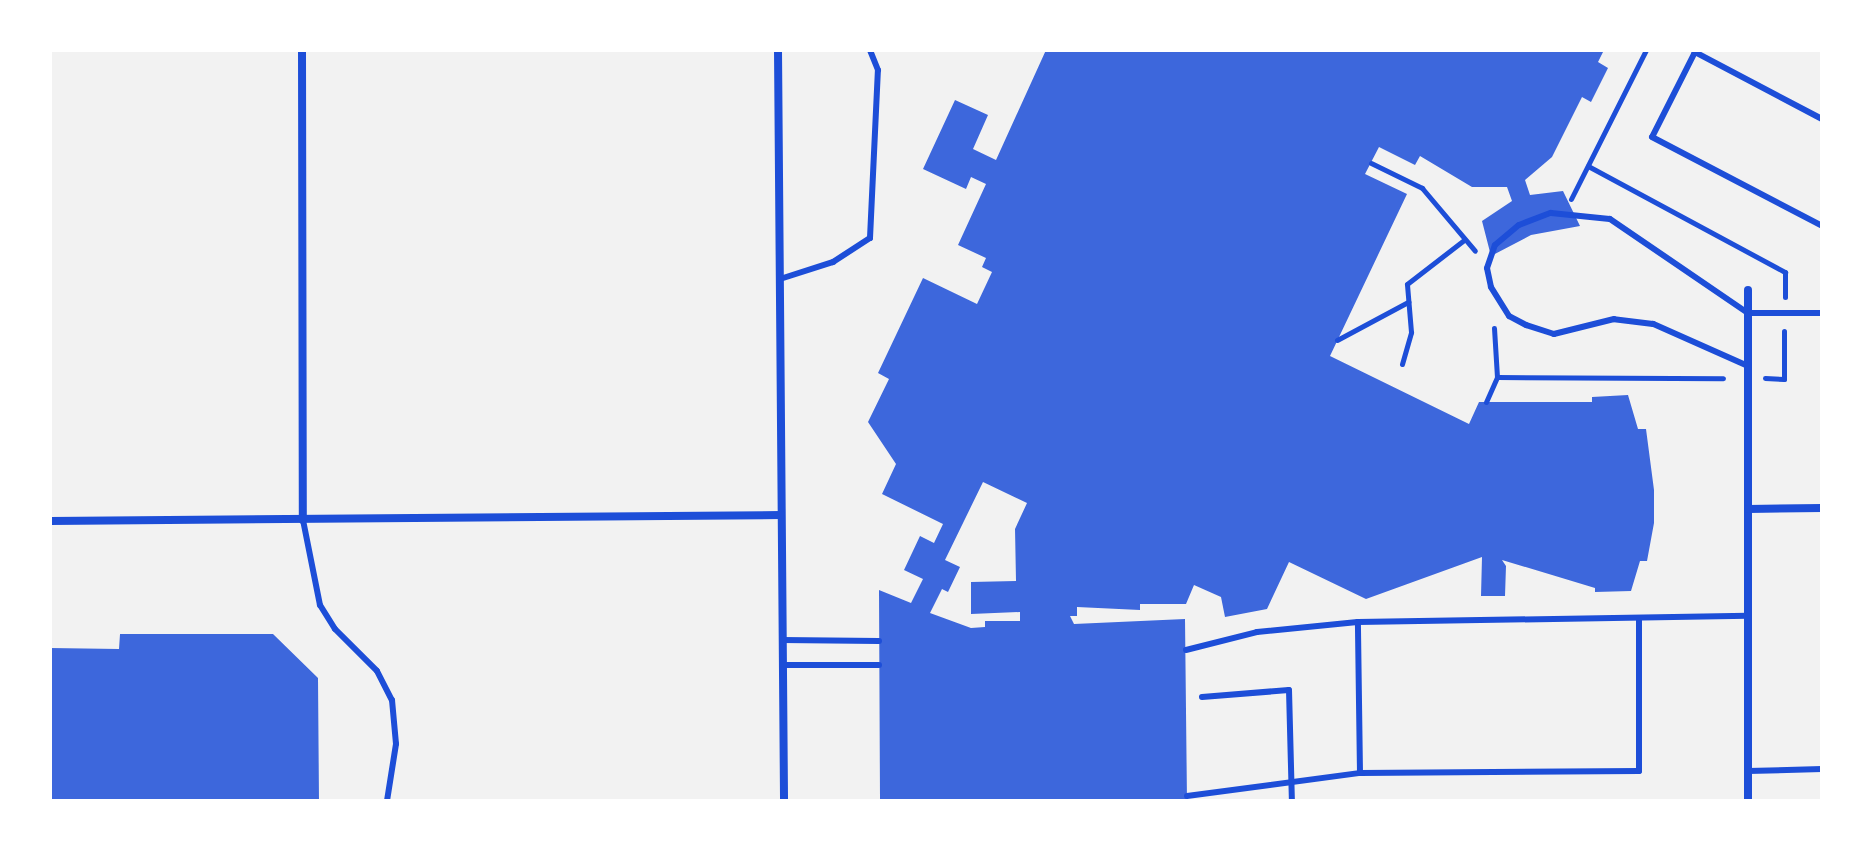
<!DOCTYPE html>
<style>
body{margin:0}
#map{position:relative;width:1872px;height:851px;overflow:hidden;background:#f2f2f2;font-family:Figtree,sans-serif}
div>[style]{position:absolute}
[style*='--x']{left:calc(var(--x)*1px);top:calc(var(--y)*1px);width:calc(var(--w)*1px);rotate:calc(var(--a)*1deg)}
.building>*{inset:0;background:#3d67dc}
.path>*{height:5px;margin:-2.5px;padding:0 2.5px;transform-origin:2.5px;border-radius:2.5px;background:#1d4ed8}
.service>*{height:6px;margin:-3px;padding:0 3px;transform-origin:3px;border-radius:3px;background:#1d4ed8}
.minor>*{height:8px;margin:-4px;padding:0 4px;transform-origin:4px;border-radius:4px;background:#1d4ed8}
span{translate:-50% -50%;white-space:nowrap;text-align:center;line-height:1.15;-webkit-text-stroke:6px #fff;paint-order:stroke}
.frame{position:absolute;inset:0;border:52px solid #fff;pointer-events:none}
</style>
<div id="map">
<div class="building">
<i style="clip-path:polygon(evenodd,1046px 50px,1604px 50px,1598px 62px,1608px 68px,1591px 102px,1582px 97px,1552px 157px,1525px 180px,1530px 195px,1563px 191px,1580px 226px,1531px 235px,1491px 256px,1482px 221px,1512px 201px,1507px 187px,1472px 187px,1420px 156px,1415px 165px,1379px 147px,1365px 174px,1407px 194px,1330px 356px,1469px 424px,1479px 402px,1592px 402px,1592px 397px,1628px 395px,1638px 429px,1646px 429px,1654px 490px,1654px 523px,1647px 561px,1640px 561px,1631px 591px,1595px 592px,1595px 588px,1502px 560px,1506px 566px,1505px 596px,1481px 596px,1482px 557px,1366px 599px,1289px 562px,1267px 609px,1225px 617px,1221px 597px,1194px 585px,1186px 604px,1140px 604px,1140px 610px,1077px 607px,1077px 616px,1070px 616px,1074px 624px,1185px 619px,1187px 801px,880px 801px,879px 590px,911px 603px,923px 579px,904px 570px,920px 536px,934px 543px,943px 524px,882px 494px,896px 464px,868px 422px,889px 379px,878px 373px,923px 278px,977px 304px,992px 272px,982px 267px,986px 258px,958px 245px,986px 184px,971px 177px,966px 189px,923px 169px,955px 100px,988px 115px,973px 149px,996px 160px,1046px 50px,983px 482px,1027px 503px,1015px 529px,1016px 581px,971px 582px,971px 614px,1020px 612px,1020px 621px,985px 621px,985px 627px,971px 628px,930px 613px,942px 589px,948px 592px,960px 567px,945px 560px,983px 482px)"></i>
<i style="clip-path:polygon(120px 634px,273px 634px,318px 678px,319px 801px,50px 801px,50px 648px,119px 649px)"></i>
</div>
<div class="path">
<i style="--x:1371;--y:163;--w:57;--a:26.1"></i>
<i style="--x:1422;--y:188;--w:82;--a:49.9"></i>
<i style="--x:1588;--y:166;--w:224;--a:28.3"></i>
<i style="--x:1785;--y:272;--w:25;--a:90"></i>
<i style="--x:1571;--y:199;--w:167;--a:-63.3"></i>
<i style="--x:1337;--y:340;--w:81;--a:-28.2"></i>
<i style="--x:1402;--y:364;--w:33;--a:-74"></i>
<i style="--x:1411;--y:332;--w:48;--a:-94.8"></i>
<i style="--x:1407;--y:284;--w:72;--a:-37.7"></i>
<i style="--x:1497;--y:377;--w:226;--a:0.3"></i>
<i style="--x:1765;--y:378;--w:19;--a:3"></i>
<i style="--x:1784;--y:379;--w:48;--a:-90"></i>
<i style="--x:1486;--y:402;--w:27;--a:-66"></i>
<i style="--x:1497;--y:377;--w:49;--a:-93.5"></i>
</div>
<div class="service">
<i style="--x:1822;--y:119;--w:144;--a:-152.2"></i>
<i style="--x:1695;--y:52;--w:95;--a:116.8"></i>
<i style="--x:1652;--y:137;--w:192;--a:27.6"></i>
<i style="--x:780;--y:279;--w:56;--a:-17.8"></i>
<i style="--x:833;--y:262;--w:44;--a:-33"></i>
<i style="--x:870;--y:238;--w:168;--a:-87.3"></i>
<i style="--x:878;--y:70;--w:22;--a:-112"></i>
<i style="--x:1748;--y:366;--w:104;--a:-156.1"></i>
<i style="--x:1653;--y:324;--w:39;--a:-173"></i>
<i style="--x:1614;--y:319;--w:62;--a:166"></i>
<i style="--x:1554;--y:334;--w:29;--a:-162"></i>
<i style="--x:1526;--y:325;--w:19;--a:-152"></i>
<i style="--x:1509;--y:316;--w:34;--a:-122"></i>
<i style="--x:1491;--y:287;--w:19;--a:-102"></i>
<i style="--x:1487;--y:268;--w:24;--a:-71"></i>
<i style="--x:1495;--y:245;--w:31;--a:-40"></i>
<i style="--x:1519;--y:225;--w:34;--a:-21"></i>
<i style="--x:1551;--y:213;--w:59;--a:5.8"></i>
<i style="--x:1610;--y:219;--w:167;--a:34.3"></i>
<i style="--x:1748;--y:313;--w:74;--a:0"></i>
<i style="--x:303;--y:520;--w:87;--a:78.7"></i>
<i style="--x:320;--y:605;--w:28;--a:58"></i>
<i style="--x:335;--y:629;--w:59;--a:45"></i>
<i style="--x:377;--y:671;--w:33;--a:63"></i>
<i style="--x:392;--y:700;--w:44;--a:84.8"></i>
<i style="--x:396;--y:744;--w:58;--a:99"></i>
<i style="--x:1639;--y:618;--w:153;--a:90"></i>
<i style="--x:1639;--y:771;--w:279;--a:179.6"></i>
<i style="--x:1360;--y:773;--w:151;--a:-90.8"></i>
<i style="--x:1358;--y:622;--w:390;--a:-0.9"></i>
<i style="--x:782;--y:640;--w:97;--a:0.6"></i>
<i style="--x:1186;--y:650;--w:73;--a:-14.2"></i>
<i style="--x:1257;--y:632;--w:101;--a:-5.7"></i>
<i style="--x:783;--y:665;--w:96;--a:0"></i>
<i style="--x:1202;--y:697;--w:87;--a:-4.6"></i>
<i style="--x:1289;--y:690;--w:111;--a:88.5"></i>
<i style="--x:1748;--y:771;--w:74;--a:-1.5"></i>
<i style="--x:1187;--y:796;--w:175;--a:-7.6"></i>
</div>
<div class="minor">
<i style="--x:302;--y:50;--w:470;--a:89.9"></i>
<i style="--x:778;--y:50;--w:751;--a:89.54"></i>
<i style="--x:1748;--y:290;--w:511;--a:90"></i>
<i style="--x:1748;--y:509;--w:74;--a:-0.8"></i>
<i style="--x:50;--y:521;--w:731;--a:-0.47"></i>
</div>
<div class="frame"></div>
</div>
